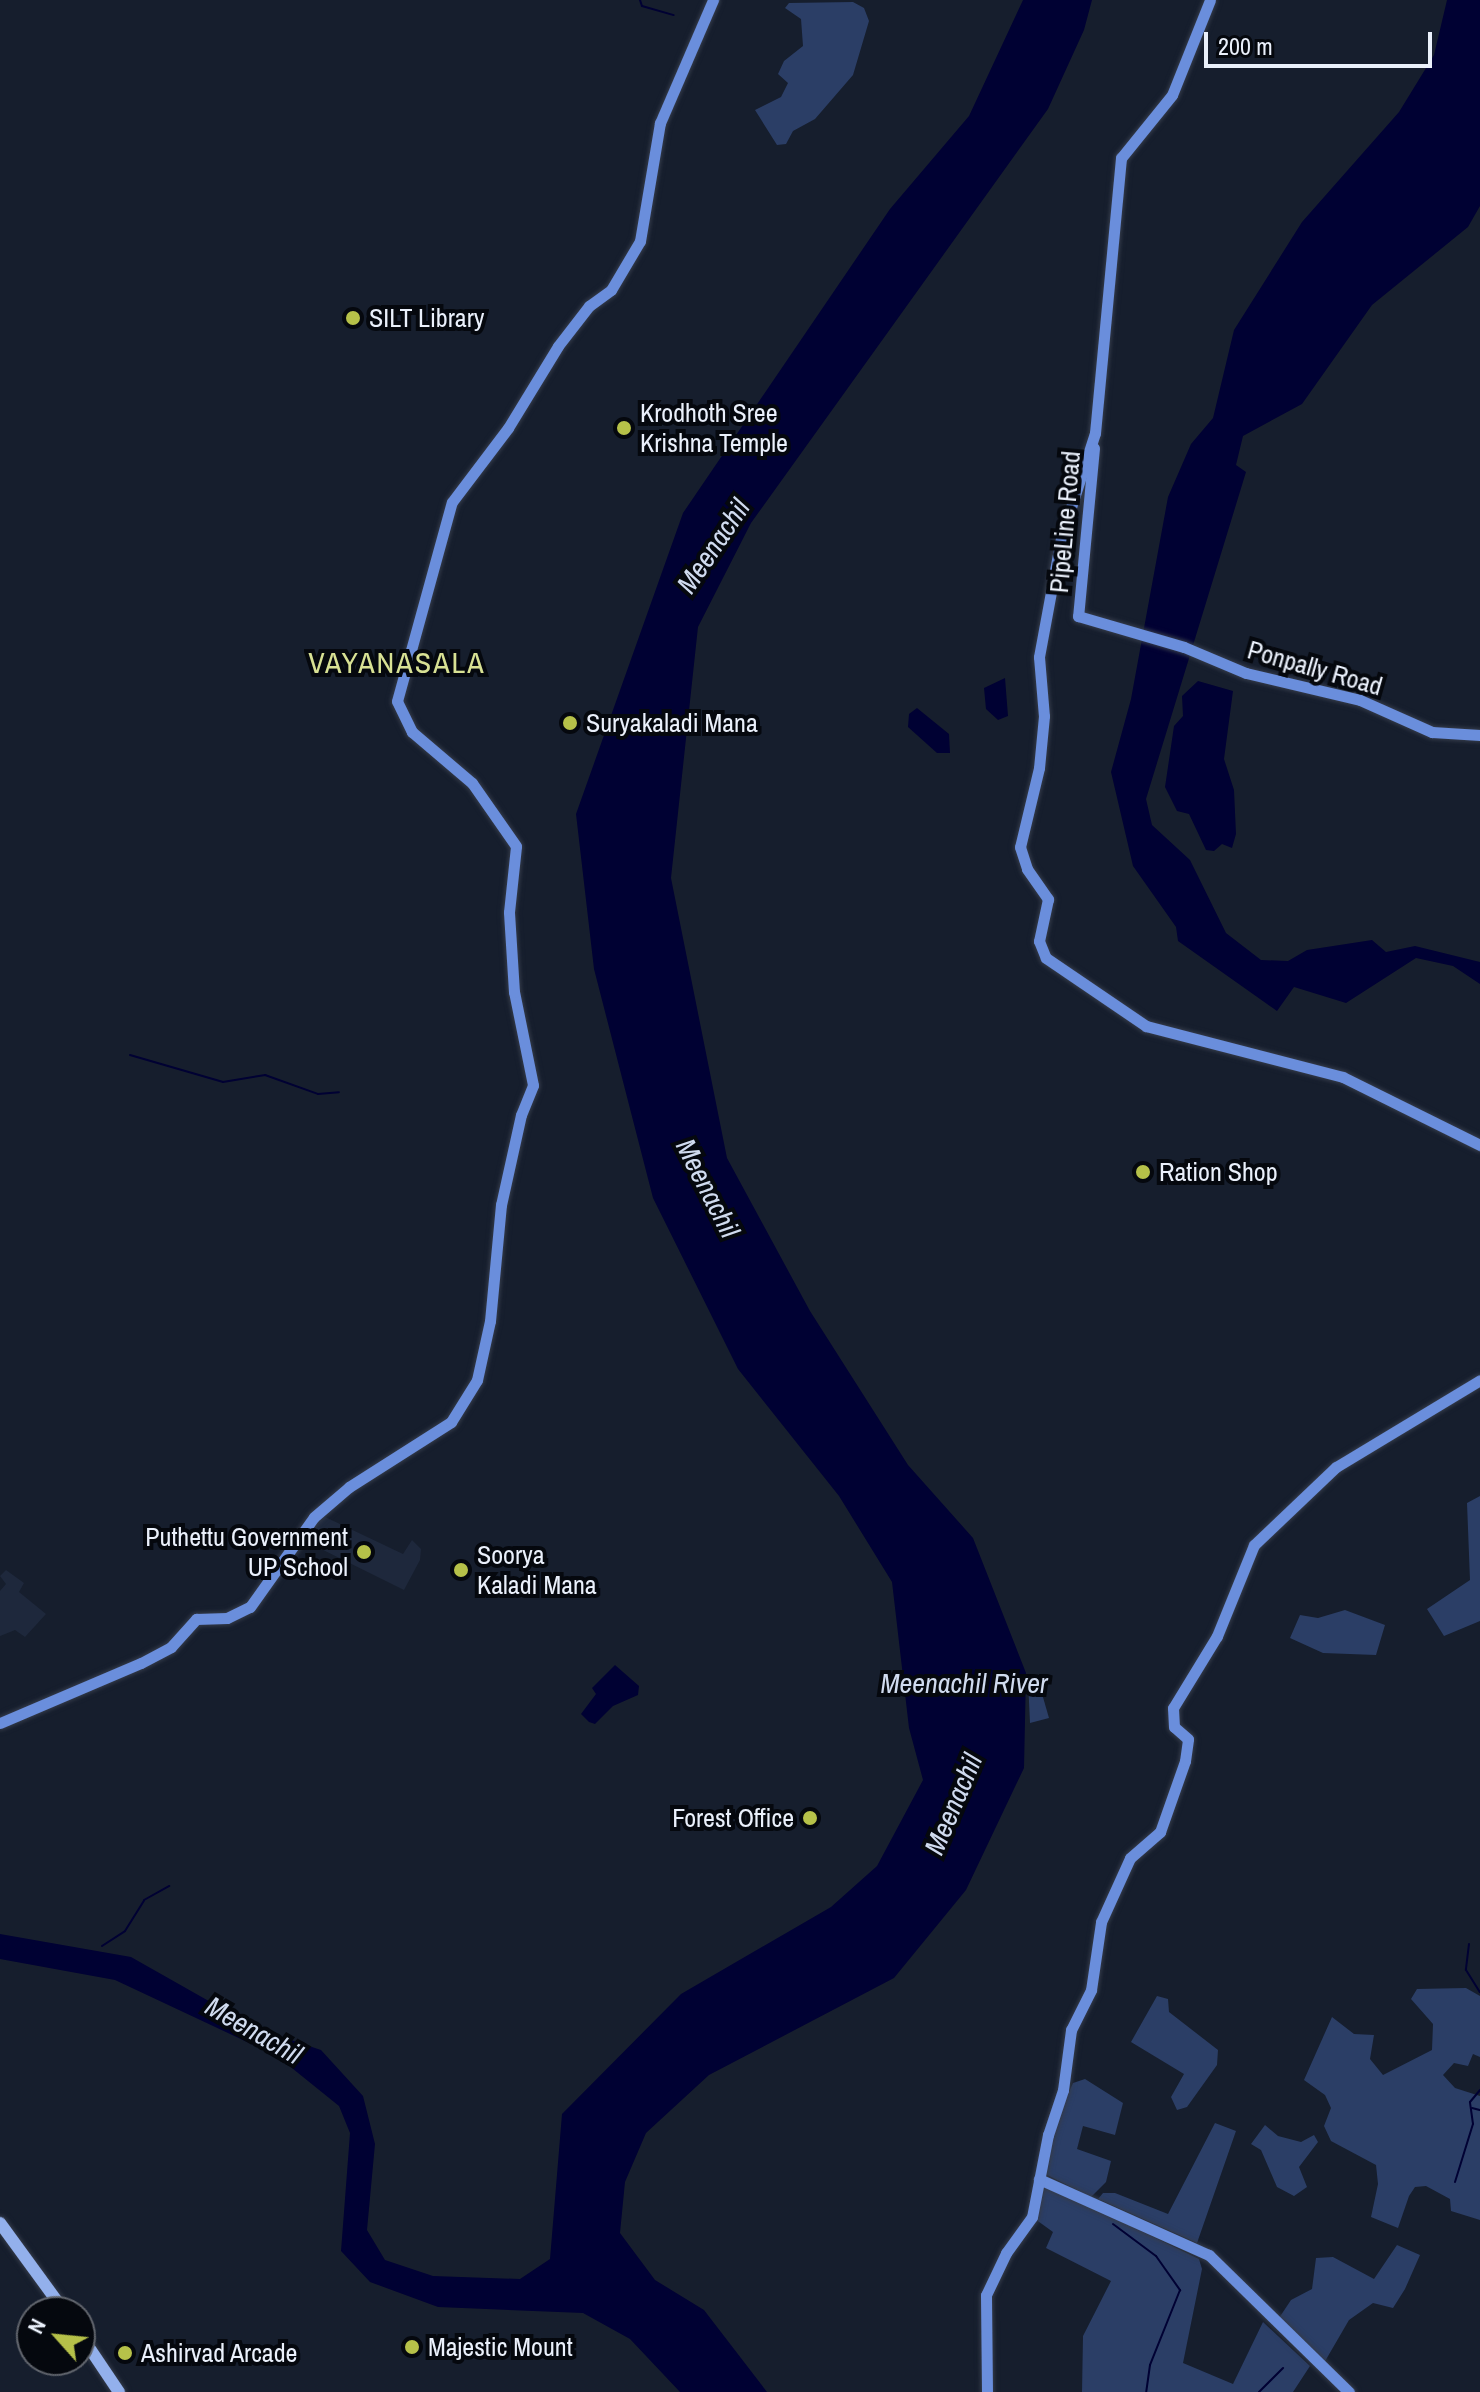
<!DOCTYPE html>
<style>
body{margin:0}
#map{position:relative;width:1480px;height:2392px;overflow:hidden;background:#161e2d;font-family:"Archivo Narrow",sans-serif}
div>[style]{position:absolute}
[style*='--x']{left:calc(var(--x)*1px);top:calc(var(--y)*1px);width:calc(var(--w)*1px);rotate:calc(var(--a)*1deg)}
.built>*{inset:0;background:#1e283c}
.green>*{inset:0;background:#2b3e66}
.water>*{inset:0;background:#000133}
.stream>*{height:2px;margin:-1px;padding:0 1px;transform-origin:1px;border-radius:1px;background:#000133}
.roads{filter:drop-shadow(0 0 2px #343b4a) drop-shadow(0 0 2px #343b4a)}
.secondary>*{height:11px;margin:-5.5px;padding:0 5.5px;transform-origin:5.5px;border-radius:5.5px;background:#6a8edc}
.primary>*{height:12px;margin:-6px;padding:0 6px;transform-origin:6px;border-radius:6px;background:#93b0ec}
.dots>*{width:22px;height:22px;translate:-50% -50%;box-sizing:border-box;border:4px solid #05080e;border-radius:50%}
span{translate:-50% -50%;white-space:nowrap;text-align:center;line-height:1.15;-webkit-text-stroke:8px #05080e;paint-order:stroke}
.poi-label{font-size:26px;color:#eaf0fb}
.left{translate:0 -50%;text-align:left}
.right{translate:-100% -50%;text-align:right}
.street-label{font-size:26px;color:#eaf0fb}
.water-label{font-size:28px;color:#d0dbef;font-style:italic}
.quarter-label{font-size:30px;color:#d8e194;letter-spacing:2px}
.north{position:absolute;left:16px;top:2296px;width:80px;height:80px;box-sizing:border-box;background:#05080e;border:2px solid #61656d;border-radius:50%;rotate:297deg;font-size:22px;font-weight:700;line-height:32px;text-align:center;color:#eaf0fb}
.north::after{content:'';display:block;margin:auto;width:28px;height:36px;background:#b6c149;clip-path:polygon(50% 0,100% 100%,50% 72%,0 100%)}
.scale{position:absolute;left:1204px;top:32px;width:228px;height:36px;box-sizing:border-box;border:4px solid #eaf0fb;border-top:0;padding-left:10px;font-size:24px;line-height:28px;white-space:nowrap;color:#eaf0fb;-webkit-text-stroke:6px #05080e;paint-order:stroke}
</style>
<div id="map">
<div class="built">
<i style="clip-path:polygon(321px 1515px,403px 1554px,412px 1540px,421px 1549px,420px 1560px,404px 1590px,303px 1540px)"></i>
<i style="clip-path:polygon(6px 1570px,24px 1583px,19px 1592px,46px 1614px,25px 1637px,15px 1630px,0 1636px,0 1591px,6px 1584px,0 1576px)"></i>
</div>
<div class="green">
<i style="clip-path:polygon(853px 2px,864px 8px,869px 21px,853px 75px,815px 119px,793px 131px,786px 144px,777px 145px,755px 110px,781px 97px,788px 83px,778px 74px,784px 61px,803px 46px,801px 19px,785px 8px,789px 3px)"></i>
<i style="clip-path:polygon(1480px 1496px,1480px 1621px,1444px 1636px,1427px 1609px,1470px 1580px,1467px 1503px)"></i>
<i style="clip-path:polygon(1345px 1610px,1385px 1625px,1376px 1655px,1323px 1653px,1290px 1638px,1300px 1615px,1318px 1618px)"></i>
<i style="clip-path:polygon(1028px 1680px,1038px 1680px,1049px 1718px,1030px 1723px)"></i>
<i style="clip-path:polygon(1466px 1988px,1480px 1996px,1480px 2057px,1473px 2054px,1468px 2066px,1454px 2063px,1443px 2075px,1455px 2088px,1480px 2096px,1480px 2220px,1451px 2211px,1450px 2199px,1426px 2186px,1415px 2187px,1409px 2196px,1398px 2228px,1371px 2217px,1378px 2184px,1376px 2165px,1331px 2141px,1324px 2126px,1331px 2108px,1325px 2095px,1304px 2080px,1332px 2017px,1354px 2034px,1374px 2035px,1370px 2059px,1383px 2075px,1432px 2050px,1433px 2024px,1411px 1999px,1417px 1989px)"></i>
<i style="clip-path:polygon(1157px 1996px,1168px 1999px,1169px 2012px,1218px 2050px,1217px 2065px,1187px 2107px,1177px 2110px,1171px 2097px,1184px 2074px,1131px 2042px)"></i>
<i style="clip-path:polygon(1085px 2079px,1123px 2103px,1115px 2135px,1083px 2126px,1077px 2149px,1111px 2161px,1106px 2182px,1091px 2197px,1045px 2174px,1057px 2119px,1073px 2083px)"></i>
<i style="clip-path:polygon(1215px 2123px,1236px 2131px,1197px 2243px,1098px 2199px,1103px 2193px,1115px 2193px,1168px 2214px)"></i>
<i style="clip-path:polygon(1265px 2125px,1278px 2136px,1301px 2142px,1314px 2135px,1318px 2142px,1299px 2167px,1307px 2187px,1294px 2196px,1277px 2187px,1261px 2150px,1251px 2144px)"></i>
<i style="clip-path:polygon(1044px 2184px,1199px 2259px,1202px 2269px,1183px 2363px,1233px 2384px,1263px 2322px,1310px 2366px,1293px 2392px,1082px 2392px,1083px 2336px,1111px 2281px,1046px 2248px,1053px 2232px,1035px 2219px)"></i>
<i style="clip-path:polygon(1397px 2245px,1420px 2255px,1405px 2289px,1393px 2308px,1373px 2303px,1349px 2320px,1324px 2363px,1279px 2318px,1291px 2300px,1312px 2289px,1316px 2258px,1333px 2257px,1374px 2279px)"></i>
</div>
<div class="water">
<i style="clip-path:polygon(1023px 0,1092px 0,1084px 30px,1048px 109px,751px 523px,698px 627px,671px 878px,727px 1158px,810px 1311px,908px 1465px,973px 1538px,1026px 1673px,1024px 1768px,966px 1890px,894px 1978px,709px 2075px,646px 2133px,625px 2182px,620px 2233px,655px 2280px,704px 2310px,767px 2392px,680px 2392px,630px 2339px,583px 2313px,438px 2307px,370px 2282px,341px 2251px,350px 2133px,339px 2106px,277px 2056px,115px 1980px,0 1959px,0 1934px,131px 1957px,258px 2029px,321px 2050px,363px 2096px,375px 2144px,367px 2230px,385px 2260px,433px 2276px,520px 2279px,550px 2259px,562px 2114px,681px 1994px,831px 1907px,877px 1866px,923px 1780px,909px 1728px,892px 1582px,839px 1496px,738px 1369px,653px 1198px,594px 969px,576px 814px,683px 513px,890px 209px,969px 116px)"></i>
<i style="clip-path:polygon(1447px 0,1480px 0,1480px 206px,1468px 227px,1372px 305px,1302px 404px,1243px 436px,1236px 465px,1246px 472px,1146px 799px,1152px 825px,1190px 860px,1226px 933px,1261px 960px,1288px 961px,1307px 950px,1372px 940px,1386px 952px,1415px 946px,1480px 962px,1480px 984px,1453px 966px,1416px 958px,1346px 1003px,1294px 987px,1277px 1011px,1178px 941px,1176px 927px,1133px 866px,1111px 772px,1131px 699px,1168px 497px,1191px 444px,1213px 418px,1234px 330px,1302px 222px,1399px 112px,1434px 55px)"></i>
<i style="clip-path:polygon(1005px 678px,1008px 716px,998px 720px,986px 709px,984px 688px)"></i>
<i style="clip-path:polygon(1198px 681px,1233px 691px,1224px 759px,1234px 790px,1236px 834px,1232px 848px,1222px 844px,1214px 851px,1206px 850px,1189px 814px,1177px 811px,1165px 787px,1174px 726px,1183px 716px,1182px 696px)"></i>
<i style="clip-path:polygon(917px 708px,949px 734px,950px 753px,937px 753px,908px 727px,909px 714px)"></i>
<i style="clip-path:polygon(615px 1665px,639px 1686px,638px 1695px,613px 1706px,595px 1724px,589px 1722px,581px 1714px,596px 1694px,592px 1688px)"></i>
</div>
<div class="stream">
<i style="--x:640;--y:0;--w:6;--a:72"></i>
<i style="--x:642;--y:6;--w:33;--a:16"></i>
<i style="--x:130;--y:1055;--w:97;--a:16.2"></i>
<i style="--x:223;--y:1082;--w:43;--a:-9.5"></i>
<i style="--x:265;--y:1075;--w:56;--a:19.7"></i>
<i style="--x:318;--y:1094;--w:21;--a:-5"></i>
<i style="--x:1469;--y:1944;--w:26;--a:97"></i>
<i style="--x:1466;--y:1970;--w:26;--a:58"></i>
<i style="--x:102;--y:1946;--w:27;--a:-33"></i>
<i style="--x:125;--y:1931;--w:36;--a:-58"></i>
<i style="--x:144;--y:1900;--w:29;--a:-29"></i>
<i style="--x:1472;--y:2108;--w:8;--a:14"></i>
<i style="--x:1455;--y:2182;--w:61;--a:-72.8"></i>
<i style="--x:1473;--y:2124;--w:22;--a:-98"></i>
<i style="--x:1470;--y:2102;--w:16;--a:-50"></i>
<i style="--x:1113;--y:2224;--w:54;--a:36.7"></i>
<i style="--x:1156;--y:2256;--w:42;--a:54.8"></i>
<i style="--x:1180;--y:2290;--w:81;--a:111.8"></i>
<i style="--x:1150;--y:2365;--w:27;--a:98"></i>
<i style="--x:1259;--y:2392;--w:34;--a:-45"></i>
</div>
<div class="roads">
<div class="secondary">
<i style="--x:1210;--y:0;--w:102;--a:111.8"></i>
<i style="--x:1172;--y:95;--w:81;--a:129"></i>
<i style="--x:1121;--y:158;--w:276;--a:95.4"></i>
<i style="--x:1095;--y:433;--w:110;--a:107.9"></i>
<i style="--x:1061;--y:538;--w:121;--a:100.5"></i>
<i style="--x:1039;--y:657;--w:59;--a:85.2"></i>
<i style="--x:1044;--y:716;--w:52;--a:95.5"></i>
<i style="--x:1039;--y:768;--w:81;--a:103.5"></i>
<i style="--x:1020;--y:847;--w:23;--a:72"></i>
<i style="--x:1027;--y:869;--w:37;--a:55"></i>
<i style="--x:1048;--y:899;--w:43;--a:102.1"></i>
<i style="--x:1039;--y:941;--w:18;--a:68"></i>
<i style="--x:1046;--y:958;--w:121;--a:34.2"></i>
<i style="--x:1146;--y:1026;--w:203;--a:14.5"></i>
<i style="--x:1343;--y:1077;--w:153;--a:26.4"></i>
<i style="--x:1094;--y:448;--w:169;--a:95.4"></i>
<i style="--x:1078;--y:616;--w:110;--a:16.3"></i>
<i style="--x:1184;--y:647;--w:67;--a:22.8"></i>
<i style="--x:1246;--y:673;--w:117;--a:13.3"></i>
<i style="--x:1360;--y:700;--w:79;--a:24"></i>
<i style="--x:1432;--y:732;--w:48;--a:3.6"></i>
<i style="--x:0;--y:1723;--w:153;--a:-23.1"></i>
<i style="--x:141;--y:1663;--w:34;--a:-28"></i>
<i style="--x:171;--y:1647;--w:38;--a:-48"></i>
<i style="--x:196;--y:1619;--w:31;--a:-2"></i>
<i style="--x:227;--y:1618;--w:25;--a:-26"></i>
<i style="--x:250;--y:1607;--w:110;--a:-54.6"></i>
<i style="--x:314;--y:1517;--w:46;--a:-40.6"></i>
<i style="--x:349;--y:1487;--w:121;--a:-32.5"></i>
<i style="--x:451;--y:1422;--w:49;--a:-58.2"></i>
<i style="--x:477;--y:1380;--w:60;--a:-77.6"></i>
<i style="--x:490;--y:1321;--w:117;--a:-84.6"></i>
<i style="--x:501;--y:1205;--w:92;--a:-77.5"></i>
<i style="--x:521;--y:1115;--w:32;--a:-68"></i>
<i style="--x:533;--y:1085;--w:95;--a:-101.5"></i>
<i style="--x:514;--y:992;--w:80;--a:-93.6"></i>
<i style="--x:509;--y:912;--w:66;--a:-83.9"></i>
<i style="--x:516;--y:846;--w:77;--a:-124.9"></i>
<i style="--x:472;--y:783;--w:79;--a:-139.6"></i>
<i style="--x:412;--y:732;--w:34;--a:-116"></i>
<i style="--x:397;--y:701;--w:206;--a:-74.6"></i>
<i style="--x:452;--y:502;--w:93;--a:-52.9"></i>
<i style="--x:508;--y:428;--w:96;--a:-58.6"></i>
<i style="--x:558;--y:346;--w:51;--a:-52.2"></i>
<i style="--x:589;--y:306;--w:27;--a:-36"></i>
<i style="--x:611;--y:290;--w:57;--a:-59.4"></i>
<i style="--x:640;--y:241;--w:120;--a:-80.4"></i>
<i style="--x:660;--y:123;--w:134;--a:-66.7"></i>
<i style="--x:1039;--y:2179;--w:186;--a:24.1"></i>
<i style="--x:1209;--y:2255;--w:196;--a:44.4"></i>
<i style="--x:987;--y:2392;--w:97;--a:-90.6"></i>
<i style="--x:986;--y:2295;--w:47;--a:-64.5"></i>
<i style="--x:1006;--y:2253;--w:44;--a:-54.2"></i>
<i style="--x:1032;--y:2217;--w:84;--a:-79"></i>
<i style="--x:1048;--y:2135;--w:47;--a:-71.6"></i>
<i style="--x:1063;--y:2090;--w:61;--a:-82.4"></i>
<i style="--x:1071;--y:2030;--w:45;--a:-63.4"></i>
<i style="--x:1091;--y:1990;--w:69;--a:-81.6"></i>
<i style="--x:1101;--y:1922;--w:70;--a:-65.6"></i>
<i style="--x:1130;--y:1858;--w:40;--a:-41"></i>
<i style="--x:1160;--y:1832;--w:75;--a:-70.6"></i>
<i style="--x:1185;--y:1761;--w:22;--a:-82"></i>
<i style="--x:1188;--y:1739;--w:18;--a:-139"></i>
<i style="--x:1174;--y:1727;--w:19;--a:-93"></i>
<i style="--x:1173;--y:1708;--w:84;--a:-58.6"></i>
<i style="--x:1217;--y:1636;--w:98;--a:-67.9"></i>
<i style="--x:1254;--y:1545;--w:113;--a:-43.6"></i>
<i style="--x:1336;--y:1467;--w:168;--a:-31.1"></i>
</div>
<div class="primary">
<i style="--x:0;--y:2223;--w:110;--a:53.9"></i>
<i style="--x:80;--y:2334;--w:70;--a:56.1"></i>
</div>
</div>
<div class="dots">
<i style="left:353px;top:318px;background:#b6c149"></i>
<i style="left:624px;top:428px;background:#b6c149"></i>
<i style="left:570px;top:723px;background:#b6c149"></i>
<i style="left:1143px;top:1172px;background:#b6c149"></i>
<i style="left:364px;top:1552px;background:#b6c149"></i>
<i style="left:461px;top:1570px;background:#b6c149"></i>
<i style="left:810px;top:1818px;background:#b6c149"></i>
<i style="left:412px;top:2347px;background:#b6c149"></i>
<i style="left:125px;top:2353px;background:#b6c149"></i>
</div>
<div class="poi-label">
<span class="left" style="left:369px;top:318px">SILT Library</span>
<span class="left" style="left:640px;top:428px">Krodhoth Sree<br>Krishna Temple</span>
<span class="left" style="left:586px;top:723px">Suryakaladi Mana</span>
<span class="left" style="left:1159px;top:1172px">Ration Shop</span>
<span class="right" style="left:348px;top:1552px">Puthettu Government<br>UP School</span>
<span class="left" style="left:477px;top:1570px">Soorya<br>Kaladi Mana</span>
<span class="right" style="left:794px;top:1818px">Forest Office</span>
<span class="left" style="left:428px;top:2347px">Majestic Mount</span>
<span class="left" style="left:141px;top:2353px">Ashirvad Arcade</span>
</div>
<div class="street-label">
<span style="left:1065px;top:522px;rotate:-85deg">PipeLine Road</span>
<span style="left:1315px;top:668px;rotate:16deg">Ponpally Road</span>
</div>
<div class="water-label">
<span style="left:713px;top:546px;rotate:-56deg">Meenachil</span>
<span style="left:708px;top:1188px;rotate:63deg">Meenachil</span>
<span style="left:964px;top:1683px">Meenachil River</span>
<span style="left:953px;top:1804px;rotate:-67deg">Meenachil</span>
<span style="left:254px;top:2030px;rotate:30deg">Meenachil</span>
</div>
<div class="quarter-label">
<span style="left:397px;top:662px">VAYANASALA</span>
</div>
<div class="north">N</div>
<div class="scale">200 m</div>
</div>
